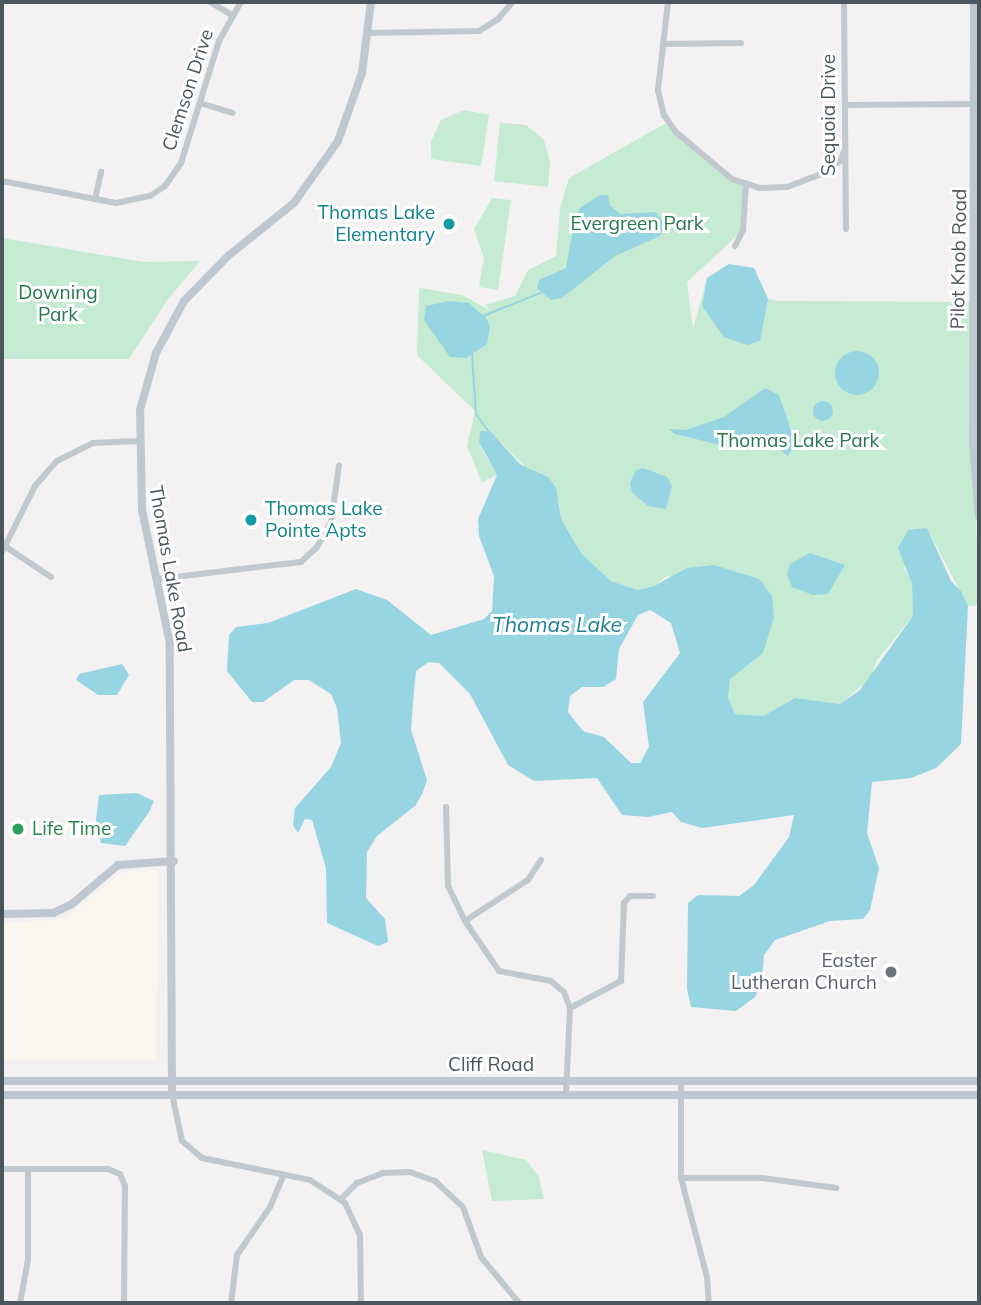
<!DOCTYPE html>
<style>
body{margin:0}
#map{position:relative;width:981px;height:1305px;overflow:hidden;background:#f3f1f1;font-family:Mulish,sans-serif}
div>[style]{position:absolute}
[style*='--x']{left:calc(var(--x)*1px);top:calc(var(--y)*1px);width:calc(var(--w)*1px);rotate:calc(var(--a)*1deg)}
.commercial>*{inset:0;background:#fbf7ee}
.green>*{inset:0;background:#c5ebd3}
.water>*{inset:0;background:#98d5e3}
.round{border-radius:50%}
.stream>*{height:2px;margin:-1px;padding:0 1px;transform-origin:1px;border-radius:1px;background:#98d5e3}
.street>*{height:6px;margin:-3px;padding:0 3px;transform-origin:3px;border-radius:3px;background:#c1c8ce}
.secondary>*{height:8px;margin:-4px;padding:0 4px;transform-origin:4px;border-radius:4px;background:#bfc8d0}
.dots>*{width:19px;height:19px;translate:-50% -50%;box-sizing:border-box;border:4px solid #fff;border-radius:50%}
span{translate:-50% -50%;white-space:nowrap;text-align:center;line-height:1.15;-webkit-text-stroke:6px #fff;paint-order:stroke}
.street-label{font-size:19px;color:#4b555c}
.culture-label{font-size:19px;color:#0d838f}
.right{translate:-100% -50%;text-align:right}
.left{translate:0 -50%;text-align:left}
.park-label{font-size:19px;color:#23774b}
.leisure-label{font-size:19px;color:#27864d}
.worship-label{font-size:19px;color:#5b616d}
.water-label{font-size:21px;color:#1c7f96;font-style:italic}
.frame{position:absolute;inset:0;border:4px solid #4b555c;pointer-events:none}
</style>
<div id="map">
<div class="commercial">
<i style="clip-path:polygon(136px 870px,158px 870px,156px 1060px,2px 1060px,2px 923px,63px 919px,121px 873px)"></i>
</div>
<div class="green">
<i style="clip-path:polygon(464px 110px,489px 115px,481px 166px,431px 159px,431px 142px,441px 120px)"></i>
<i style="clip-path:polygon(668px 122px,732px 179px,746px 184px,743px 230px,687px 282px,693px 329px,707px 278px,754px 268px,768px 299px,779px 301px,976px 302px,972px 383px,979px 605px,968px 606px,927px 528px,904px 568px,912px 583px,913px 616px,877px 660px,870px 679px,840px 704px,795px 698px,763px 716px,734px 714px,728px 698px,730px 678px,763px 653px,767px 635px,667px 576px,654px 586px,637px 590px,611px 581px,582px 554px,561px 518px,559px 502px,500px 441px,482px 450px,497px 475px,482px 482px,467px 446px,475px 411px,417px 355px,419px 288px,462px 295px,491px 311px,485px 305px,515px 296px,528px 270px,556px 256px,560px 209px,569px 178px)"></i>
<i style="clip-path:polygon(500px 123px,526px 125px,544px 140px,550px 162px,548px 187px,494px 181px)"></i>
<i style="clip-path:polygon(492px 198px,511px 200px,498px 290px,479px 287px,484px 258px,474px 229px)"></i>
<i style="clip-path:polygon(2px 238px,144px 262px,200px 261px,168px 299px,129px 359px,2px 359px)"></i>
<i style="clip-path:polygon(482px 1150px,526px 1160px,539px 1177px,544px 1199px,492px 1201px)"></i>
</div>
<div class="water">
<i style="clip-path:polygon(600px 195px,608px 195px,610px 206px,621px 214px,656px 212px,665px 225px,660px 236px,615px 256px,562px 298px,551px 300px,537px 288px,539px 280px,566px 268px,575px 218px,580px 208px)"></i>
<i style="clip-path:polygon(729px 264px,754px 268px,768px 299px,760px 341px,747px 345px,724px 337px,702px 306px,707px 278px)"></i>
<i style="clip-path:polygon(449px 301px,469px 303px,487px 319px,490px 328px,487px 344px,466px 358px,450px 357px,424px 320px,426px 306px)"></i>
<i class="round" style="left:835px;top:351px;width:44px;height:44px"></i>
<i style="clip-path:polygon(765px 388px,779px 395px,787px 418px,795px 444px,788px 456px,769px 441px,724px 446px,675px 434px,669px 429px,686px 430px,724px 417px)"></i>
<i class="round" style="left:813px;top:401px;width:20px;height:20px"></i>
<i style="clip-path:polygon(evenodd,480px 431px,491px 432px,521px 465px,548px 477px,556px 488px,561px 518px,571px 536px,582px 554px,611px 581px,637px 590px,654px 586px,687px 568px,714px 565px,759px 579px,772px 596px,774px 617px,763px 653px,730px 679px,728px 698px,735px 714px,763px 716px,795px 698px,840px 704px,860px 690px,913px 616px,912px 584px,898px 548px,908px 530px,927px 528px,951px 581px,961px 591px,968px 606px,961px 744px,936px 768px,911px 778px,872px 782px,867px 833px,879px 868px,870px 910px,863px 919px,830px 921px,775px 940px,764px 955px,762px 981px,755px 997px,736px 1011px,691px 1007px,687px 989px,688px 903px,698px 895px,739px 896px,754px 885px,789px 837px,794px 815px,702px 828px,681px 822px,672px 812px,648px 817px,622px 815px,597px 778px,534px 781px,508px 765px,470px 694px,439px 663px,429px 662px,416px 671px,414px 691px,411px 730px,427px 780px,423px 792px,416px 805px,377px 836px,367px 852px,366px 898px,385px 919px,388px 942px,378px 946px,327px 923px,326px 868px,312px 820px,305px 819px,298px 833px,293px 825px,295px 808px,331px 767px,341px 743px,337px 708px,331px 694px,309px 680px,294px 680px,263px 702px,252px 702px,227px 671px,229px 635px,236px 627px,268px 623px,356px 589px,387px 600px,431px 635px,484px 619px,492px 611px,494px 576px,479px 536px,478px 519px,497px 475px,479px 442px,480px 431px,650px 610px,671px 623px,680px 653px,643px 702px,649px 747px,640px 763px,631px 763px,604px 737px,583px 731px,568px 712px,570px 696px,582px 687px,603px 687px,616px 679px,619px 649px,638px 615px,650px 610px)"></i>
<i style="clip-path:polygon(643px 468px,667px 477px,672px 486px,666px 509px,648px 506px,632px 492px,630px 483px,636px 470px)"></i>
<i style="clip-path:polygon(810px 553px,845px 565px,828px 594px,813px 595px,792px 587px,787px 574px,790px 564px)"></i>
<i style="clip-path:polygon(122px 664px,129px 675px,117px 695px,98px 695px,76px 680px,79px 674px)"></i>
<i style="clip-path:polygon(137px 793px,154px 801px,149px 812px,125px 846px,101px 843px,96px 820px,99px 795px)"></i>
</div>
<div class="stream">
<i style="--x:483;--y:316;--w:65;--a:-21.8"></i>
<i style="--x:472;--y:354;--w:60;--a:86.2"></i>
<i style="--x:476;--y:414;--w:22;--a:54"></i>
</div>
<div class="street">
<i style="--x:210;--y:2;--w:26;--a:31"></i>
<i style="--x:668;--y:2;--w:89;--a:96.5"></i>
<i style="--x:658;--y:90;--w:26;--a:77"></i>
<i style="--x:664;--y:115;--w:21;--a:55"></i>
<i style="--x:676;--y:132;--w:73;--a:40"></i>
<i style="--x:732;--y:179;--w:28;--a:18"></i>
<i style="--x:759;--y:188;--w:28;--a:-2"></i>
<i style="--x:787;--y:187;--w:36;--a:-21"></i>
<i style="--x:821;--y:174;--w:23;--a:-34"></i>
<i style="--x:840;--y:161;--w:12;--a:-66"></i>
<i style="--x:844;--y:2;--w:227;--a:89.5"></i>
<i style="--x:367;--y:33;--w:112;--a:-1"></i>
<i style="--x:479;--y:31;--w:22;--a:-32"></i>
<i style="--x:498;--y:19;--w:23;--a:-49"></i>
<i style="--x:663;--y:44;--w:78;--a:-0.7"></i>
<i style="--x:200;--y:103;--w:34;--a:17"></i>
<i style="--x:845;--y:105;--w:130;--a:-0.4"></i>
<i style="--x:2;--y:181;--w:116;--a:10.9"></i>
<i style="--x:116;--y:203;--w:35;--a:-12"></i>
<i style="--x:150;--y:196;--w:18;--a:-34"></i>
<i style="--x:165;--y:186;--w:28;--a:-55"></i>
<i style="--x:181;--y:163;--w:128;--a:-72.7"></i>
<i style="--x:219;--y:41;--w:45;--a:-60.6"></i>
<i style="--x:95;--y:199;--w:28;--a:-77"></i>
<i style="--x:735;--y:246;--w:18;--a:-63"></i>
<i style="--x:743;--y:230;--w:46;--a:-86.3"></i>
<i style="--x:6;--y:547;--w:54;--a:33.7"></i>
<i style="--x:2;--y:552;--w:74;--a:-63.4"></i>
<i style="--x:35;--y:486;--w:33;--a:-49"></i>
<i style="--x:57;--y:461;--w:40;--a:-26.6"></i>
<i style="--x:93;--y:443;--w:45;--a:-2.5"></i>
<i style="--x:158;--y:579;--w:144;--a:-6.8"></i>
<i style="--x:301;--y:562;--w:22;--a:-43"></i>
<i style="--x:317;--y:547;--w:29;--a:-61"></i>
<i style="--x:331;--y:522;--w:57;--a:-81.9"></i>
<i style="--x:446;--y:807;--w:79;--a:88.5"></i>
<i style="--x:448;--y:886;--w:39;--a:64"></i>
<i style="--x:465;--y:921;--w:60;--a:55.8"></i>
<i style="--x:499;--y:971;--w:53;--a:10.9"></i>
<i style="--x:551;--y:981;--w:17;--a:40"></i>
<i style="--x:564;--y:992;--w:17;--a:69"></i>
<i style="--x:570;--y:1008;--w:86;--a:92.7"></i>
<i style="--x:465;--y:921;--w:75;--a:-33.1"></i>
<i style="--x:528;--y:880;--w:24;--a:-57"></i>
<i style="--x:570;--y:1008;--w:58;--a:-27.9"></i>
<i style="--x:621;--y:981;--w:78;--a:-87.8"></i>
<i style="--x:624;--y:903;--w:9;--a:-49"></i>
<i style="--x:630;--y:896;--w:23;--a:0"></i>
<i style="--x:681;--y:1081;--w:97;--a:90"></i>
<i style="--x:681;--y:1178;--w:102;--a:75.3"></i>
<i style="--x:707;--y:1277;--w:26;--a:86"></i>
<i style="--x:172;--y:1094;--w:48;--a:78"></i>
<i style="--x:182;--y:1141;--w:26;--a:40"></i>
<i style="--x:202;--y:1158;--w:110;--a:11.5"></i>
<i style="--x:310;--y:1180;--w:42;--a:33.3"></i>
<i style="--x:345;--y:1203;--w:35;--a:65"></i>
<i style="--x:360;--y:1235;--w:68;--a:89.2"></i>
<i style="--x:2;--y:1169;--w:106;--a:0"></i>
<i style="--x:108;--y:1169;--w:13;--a:23"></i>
<i style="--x:120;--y:1174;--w:13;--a:67"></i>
<i style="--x:125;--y:1186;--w:117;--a:90.5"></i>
<i style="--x:681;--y:1178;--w:81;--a:0"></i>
<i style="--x:762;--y:1178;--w:75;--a:7.7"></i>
<i style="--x:341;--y:1199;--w:23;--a:-45"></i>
<i style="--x:357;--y:1183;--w:28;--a:-21"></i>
<i style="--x:383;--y:1173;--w:27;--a:-2"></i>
<i style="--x:410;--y:1172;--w:27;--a:20"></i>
<i style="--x:435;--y:1181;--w:38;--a:43"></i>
<i style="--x:463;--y:1207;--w:53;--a:70.2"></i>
<i style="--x:481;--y:1257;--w:60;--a:50.4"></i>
<i style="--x:20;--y:1303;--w:44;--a:-79.5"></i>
<i style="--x:28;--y:1260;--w:91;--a:-90"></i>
<i style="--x:231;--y:1303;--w:48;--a:-82.9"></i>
<i style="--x:237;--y:1255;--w:58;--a:-55.5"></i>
<i style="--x:270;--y:1207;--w:34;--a:-67"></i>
</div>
<div class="secondary">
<i style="--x:974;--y:2;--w:441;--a:90.1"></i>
<i style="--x:973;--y:443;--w:74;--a:85.4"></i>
<i style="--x:2;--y:914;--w:51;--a:-1.1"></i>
<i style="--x:53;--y:913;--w:21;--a:-25"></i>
<i style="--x:72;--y:904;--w:60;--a:-40.3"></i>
<i style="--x:118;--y:865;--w:56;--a:-4.1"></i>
<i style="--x:2;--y:1081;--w:977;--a:0"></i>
<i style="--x:172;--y:1094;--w:450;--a:-90.3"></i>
<i style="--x:170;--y:644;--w:137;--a:-101.8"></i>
<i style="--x:142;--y:510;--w:100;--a:-91.1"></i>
<i style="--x:140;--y:410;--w:59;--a:-74.3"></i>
<i style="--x:156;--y:353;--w:59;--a:-61.7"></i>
<i style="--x:184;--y:301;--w:63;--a:-45.6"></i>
<i style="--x:228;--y:256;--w:85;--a:-38.8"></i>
<i style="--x:294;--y:203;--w:76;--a:-54.6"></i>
<i style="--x:338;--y:141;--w:72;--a:-70.6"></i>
<i style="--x:362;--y:73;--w:72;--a:-82.8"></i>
<i style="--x:2;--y:1095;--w:977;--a:0"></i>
</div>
<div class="dots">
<i style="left:449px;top:224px;background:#0f9aa8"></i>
<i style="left:251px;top:520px;background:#0f9aa8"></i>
<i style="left:18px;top:829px;background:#2e9e5b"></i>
<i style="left:891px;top:972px;background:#6b7280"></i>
</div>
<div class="street-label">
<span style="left:188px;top:90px;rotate:-72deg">Clemson Drive</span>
<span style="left:829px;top:115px;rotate:-90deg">Sequoia Drive</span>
<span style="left:959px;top:259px;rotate:-89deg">Pilot Knob Road</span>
<span style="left:170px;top:569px;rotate:80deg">Thomas Lake Road</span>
<span style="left:491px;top:1065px">Cliff Road</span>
</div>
<div class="culture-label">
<span class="right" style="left:435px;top:224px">Thomas Lake<br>Elementary</span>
<span class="left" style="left:265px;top:520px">Thomas Lake<br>Pointe Apts</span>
</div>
<div class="park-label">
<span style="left:637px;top:224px">Evergreen Park</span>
<span style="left:58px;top:304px">Downing<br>Park</span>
<span style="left:798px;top:441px">Thomas Lake Park</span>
</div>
<div class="leisure-label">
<span class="left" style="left:32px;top:829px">Life Time</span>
</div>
<div class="worship-label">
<span class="right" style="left:877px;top:972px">Easter<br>Lutheran Church</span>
</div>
<div class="water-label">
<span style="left:557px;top:624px">Thomas Lake</span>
</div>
<div class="frame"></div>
</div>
